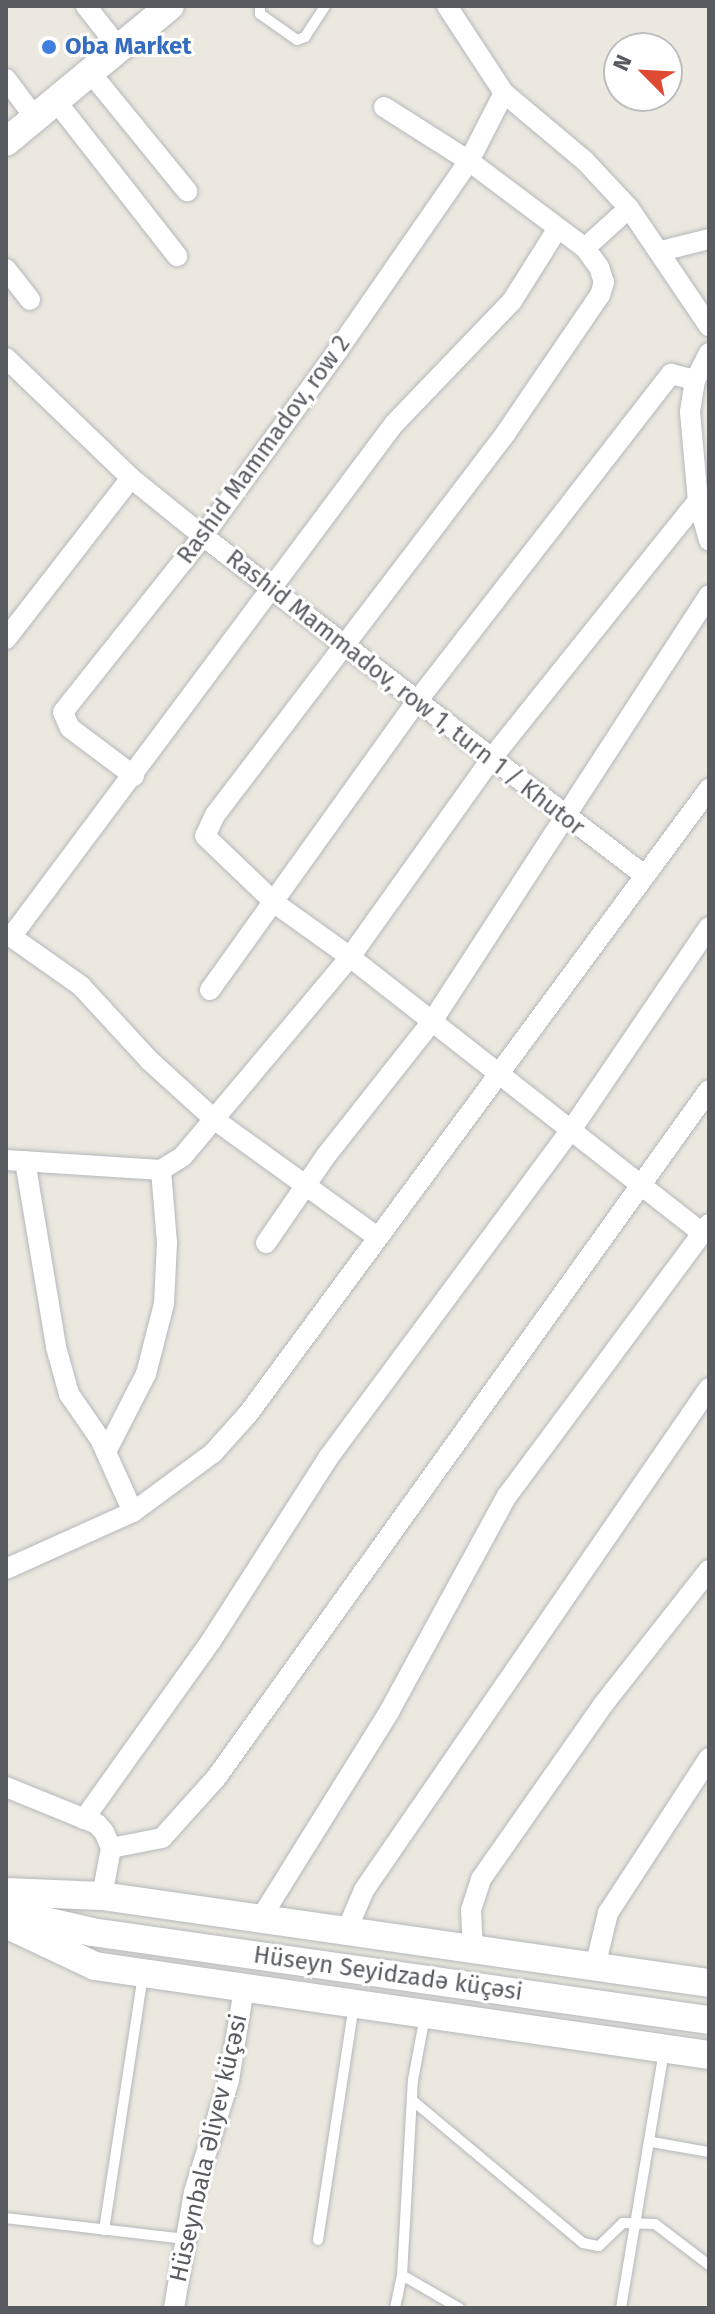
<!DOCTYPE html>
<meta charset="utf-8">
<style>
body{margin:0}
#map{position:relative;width:715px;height:2314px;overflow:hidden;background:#ebe9df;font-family:"Fira Sans",sans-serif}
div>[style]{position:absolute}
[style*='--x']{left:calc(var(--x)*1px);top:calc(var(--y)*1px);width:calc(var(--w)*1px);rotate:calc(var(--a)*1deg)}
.roads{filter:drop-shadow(0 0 2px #b5b7bc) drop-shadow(0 0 2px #b5b7bc)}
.lane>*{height:10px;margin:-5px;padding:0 5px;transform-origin:5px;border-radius:5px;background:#fff}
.street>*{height:20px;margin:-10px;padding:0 10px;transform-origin:10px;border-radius:10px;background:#fff}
.secondary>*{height:28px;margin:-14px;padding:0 14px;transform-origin:14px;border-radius:14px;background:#fff}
.dots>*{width:22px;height:22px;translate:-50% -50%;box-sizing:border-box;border:4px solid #fff;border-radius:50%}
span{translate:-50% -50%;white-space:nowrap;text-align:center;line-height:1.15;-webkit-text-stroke:6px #fff;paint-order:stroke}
.shop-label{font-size:24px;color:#366cbe;font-weight:700}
.left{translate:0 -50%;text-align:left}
.street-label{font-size:24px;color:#585b60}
.frame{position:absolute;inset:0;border:8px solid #585b60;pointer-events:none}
.north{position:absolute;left:603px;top:32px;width:80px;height:80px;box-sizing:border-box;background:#fff;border:2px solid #bcbdbf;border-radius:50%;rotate:294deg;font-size:22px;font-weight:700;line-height:32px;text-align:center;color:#585b60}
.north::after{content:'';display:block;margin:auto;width:28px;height:36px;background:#de4b32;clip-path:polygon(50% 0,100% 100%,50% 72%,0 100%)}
</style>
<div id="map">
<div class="roads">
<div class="lane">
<i style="--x:260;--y:6;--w:8;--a:90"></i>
<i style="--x:260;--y:14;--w:45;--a:35.1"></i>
<i style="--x:297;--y:40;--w:9;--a:-21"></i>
<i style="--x:305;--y:37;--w:37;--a:-57"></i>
<i style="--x:412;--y:2100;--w:223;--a:39.9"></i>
<i style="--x:583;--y:2243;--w:16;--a:11"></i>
<i style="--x:599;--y:2246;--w:33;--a:-44"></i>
<i style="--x:623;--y:2223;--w:32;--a:2"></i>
<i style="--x:655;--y:2224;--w:68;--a:37.2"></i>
<i style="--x:652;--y:2142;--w:58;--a:10"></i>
<i style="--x:6;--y:2218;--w:180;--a:6.7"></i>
<i style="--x:104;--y:2230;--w:257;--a:-81.3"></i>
<i style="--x:318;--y:2240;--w:238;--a:-81.3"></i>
<i style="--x:402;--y:2275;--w:66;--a:30.1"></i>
<i style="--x:395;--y:2308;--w:34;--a:-78"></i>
<i style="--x:402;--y:2275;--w:195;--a:-86.8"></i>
<i style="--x:413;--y:2080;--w:65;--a:-79.4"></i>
<i style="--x:621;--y:2308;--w:261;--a:-80.5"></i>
</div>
<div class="street">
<i style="--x:86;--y:6;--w:53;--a:51.8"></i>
<i style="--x:447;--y:6;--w:104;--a:56.8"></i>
<i style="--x:504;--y:93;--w:106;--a:40"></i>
<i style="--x:585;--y:161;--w:64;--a:46.9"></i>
<i style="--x:629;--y:208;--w:143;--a:55.9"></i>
<i style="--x:90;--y:72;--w:154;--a:50.8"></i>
<i style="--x:6;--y:79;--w:50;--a:53.1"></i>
<i style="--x:56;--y:101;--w:197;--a:52"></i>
<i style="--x:384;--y:107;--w:101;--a:32.4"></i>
<i style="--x:469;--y:161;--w:145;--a:36.9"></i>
<i style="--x:585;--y:248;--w:59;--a:-42.3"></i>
<i style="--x:585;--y:248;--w:24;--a:54"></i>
<i style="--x:599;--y:267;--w:16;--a:72"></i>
<i style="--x:604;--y:282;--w:14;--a:107"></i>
<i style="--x:600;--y:295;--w:167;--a:124.3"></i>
<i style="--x:506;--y:433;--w:480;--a:127.3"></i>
<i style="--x:215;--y:815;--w:23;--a:115"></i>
<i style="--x:205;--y:836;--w:98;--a:43.8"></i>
<i style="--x:276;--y:904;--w:91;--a:35.6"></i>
<i style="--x:350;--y:957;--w:447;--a:38.1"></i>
<i style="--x:661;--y:251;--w:49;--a:-14"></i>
<i style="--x:6;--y:269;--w:39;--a:52"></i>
<i style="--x:709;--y:353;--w:30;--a:117"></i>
<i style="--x:695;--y:380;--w:32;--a:99"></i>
<i style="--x:690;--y:412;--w:89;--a:84.9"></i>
<i style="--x:698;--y:501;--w:41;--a:74.2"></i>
<i style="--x:6;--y:358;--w:173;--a:43.8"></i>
<i style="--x:131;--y:478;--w:92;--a:38.9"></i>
<i style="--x:203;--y:536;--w:556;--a:37.55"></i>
<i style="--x:6;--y:639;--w:204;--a:-52.2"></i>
<i style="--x:134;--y:776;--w:80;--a:-143.1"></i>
<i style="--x:70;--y:728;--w:17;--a:-114"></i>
<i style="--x:63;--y:712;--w:225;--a:-51.5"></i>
<i style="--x:203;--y:536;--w:230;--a:-54"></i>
<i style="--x:338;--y:350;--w:230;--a:-55.3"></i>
<i style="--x:469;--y:161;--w:76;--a:-62.8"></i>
<i style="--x:6;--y:933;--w:92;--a:35.2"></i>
<i style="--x:81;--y:986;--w:102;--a:47.4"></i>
<i style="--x:150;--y:1061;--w:88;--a:42.2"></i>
<i style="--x:215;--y:1120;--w:200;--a:35.8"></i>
<i style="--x:11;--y:937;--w:640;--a:-53.26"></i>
<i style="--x:394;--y:424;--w:170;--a:-46.2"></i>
<i style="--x:512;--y:301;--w:86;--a:-57.8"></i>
<i style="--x:210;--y:990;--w:357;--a:-54.4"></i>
<i style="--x:418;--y:700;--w:413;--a:-52.2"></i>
<i style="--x:671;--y:374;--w:25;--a:14"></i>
<i style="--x:6;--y:1160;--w:155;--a:3.7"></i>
<i style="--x:161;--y:1170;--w:26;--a:-32"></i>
<i style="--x:183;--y:1156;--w:260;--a:-50"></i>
<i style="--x:350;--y:957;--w:243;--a:-54.5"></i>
<i style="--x:491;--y:759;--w:331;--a:-51.3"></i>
<i style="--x:25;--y:1161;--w:189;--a:80.5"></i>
<i style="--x:56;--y:1347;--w:49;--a:74.5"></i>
<i style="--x:69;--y:1394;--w:55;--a:55.4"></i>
<i style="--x:100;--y:1439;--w:80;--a:65.7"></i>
<i style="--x:266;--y:1243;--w:104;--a:-55.5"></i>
<i style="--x:325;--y:1157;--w:171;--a:-51.7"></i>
<i style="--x:431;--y:1023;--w:510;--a:-56.99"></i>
<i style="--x:106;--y:1452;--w:88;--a:-62.9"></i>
<i style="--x:146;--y:1374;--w:72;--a:-75.6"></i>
<i style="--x:164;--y:1304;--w:61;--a:-87.2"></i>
<i style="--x:167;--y:1243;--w:73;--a:-94.7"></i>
<i style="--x:6;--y:1569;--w:139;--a:-24.2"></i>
<i style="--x:133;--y:1512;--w:99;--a:-36.4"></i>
<i style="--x:213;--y:1453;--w:52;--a:-48.1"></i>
<i style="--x:248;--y:1414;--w:777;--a:-53.59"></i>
<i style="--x:6;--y:1787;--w:98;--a:22.1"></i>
<i style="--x:97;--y:1824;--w:11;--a:49"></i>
<i style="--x:104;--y:1832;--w:17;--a:66"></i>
<i style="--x:111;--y:1848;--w:49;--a:100.6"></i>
<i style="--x:84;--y:1819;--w:219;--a:-54.5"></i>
<i style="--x:211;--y:1641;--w:217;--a:-57.4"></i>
<i style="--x:328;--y:1458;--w:408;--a:-53.5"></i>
<i style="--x:571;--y:1130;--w:245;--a:-55.8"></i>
<i style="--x:111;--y:1848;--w:52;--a:-11.1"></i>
<i style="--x:162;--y:1838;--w:81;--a:-48"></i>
<i style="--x:216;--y:1778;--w:846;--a:-54.38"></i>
<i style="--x:259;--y:1921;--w:246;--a:-58.1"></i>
<i style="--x:389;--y:1712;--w:246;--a:-61.4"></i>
<i style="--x:507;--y:1496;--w:339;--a:-53.4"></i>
<i style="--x:345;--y:1934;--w:48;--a:-66.6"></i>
<i style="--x:364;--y:1890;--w:609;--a:-55.5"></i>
<i style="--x:473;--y:1952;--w:42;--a:-92.7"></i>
<i style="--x:471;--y:1910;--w:33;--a:-72"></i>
<i style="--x:481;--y:1879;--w:211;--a:-55"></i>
<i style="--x:602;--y:1706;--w:173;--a:-51.8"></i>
<i style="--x:595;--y:1967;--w:56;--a:-76.5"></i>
<i style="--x:608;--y:1913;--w:185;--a:-56.9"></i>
<i style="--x:174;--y:2308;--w:118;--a:-80.2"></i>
<i style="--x:194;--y:2192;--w:117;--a:-72.6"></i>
<i style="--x:229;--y:2080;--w:93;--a:-80.7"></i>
</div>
<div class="secondary">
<i style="--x:6;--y:142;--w:213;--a:-39.7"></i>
<i style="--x:6;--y:1892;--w:96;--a:2.4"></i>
<i style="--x:102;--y:1896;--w:613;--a:8.16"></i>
<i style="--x:14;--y:1914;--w:80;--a:13"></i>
<i style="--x:92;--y:1932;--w:623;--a:8.12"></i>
<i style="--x:6;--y:1924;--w:98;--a:25.3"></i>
<i style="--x:95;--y:1966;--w:620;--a:8.25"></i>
</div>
</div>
<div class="dots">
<i style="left:49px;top:47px;background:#3f7fe0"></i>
</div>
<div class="shop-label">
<span class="left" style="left:65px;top:47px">Oba Market</span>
</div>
<div class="street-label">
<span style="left:264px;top:450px;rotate:-54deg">Rashid Mammadov, row 2</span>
<span style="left:405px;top:693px;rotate:38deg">Rashid Mammadov, row 1, turn 1 / Khutor</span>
<span style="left:388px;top:1974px;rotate:8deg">Hüseyn Seyidzadə küçəsi</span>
<span style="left:209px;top:2148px;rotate:-77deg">Hüseynbala Əliyev küçəsi</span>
</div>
<div class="frame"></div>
<div class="north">N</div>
</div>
